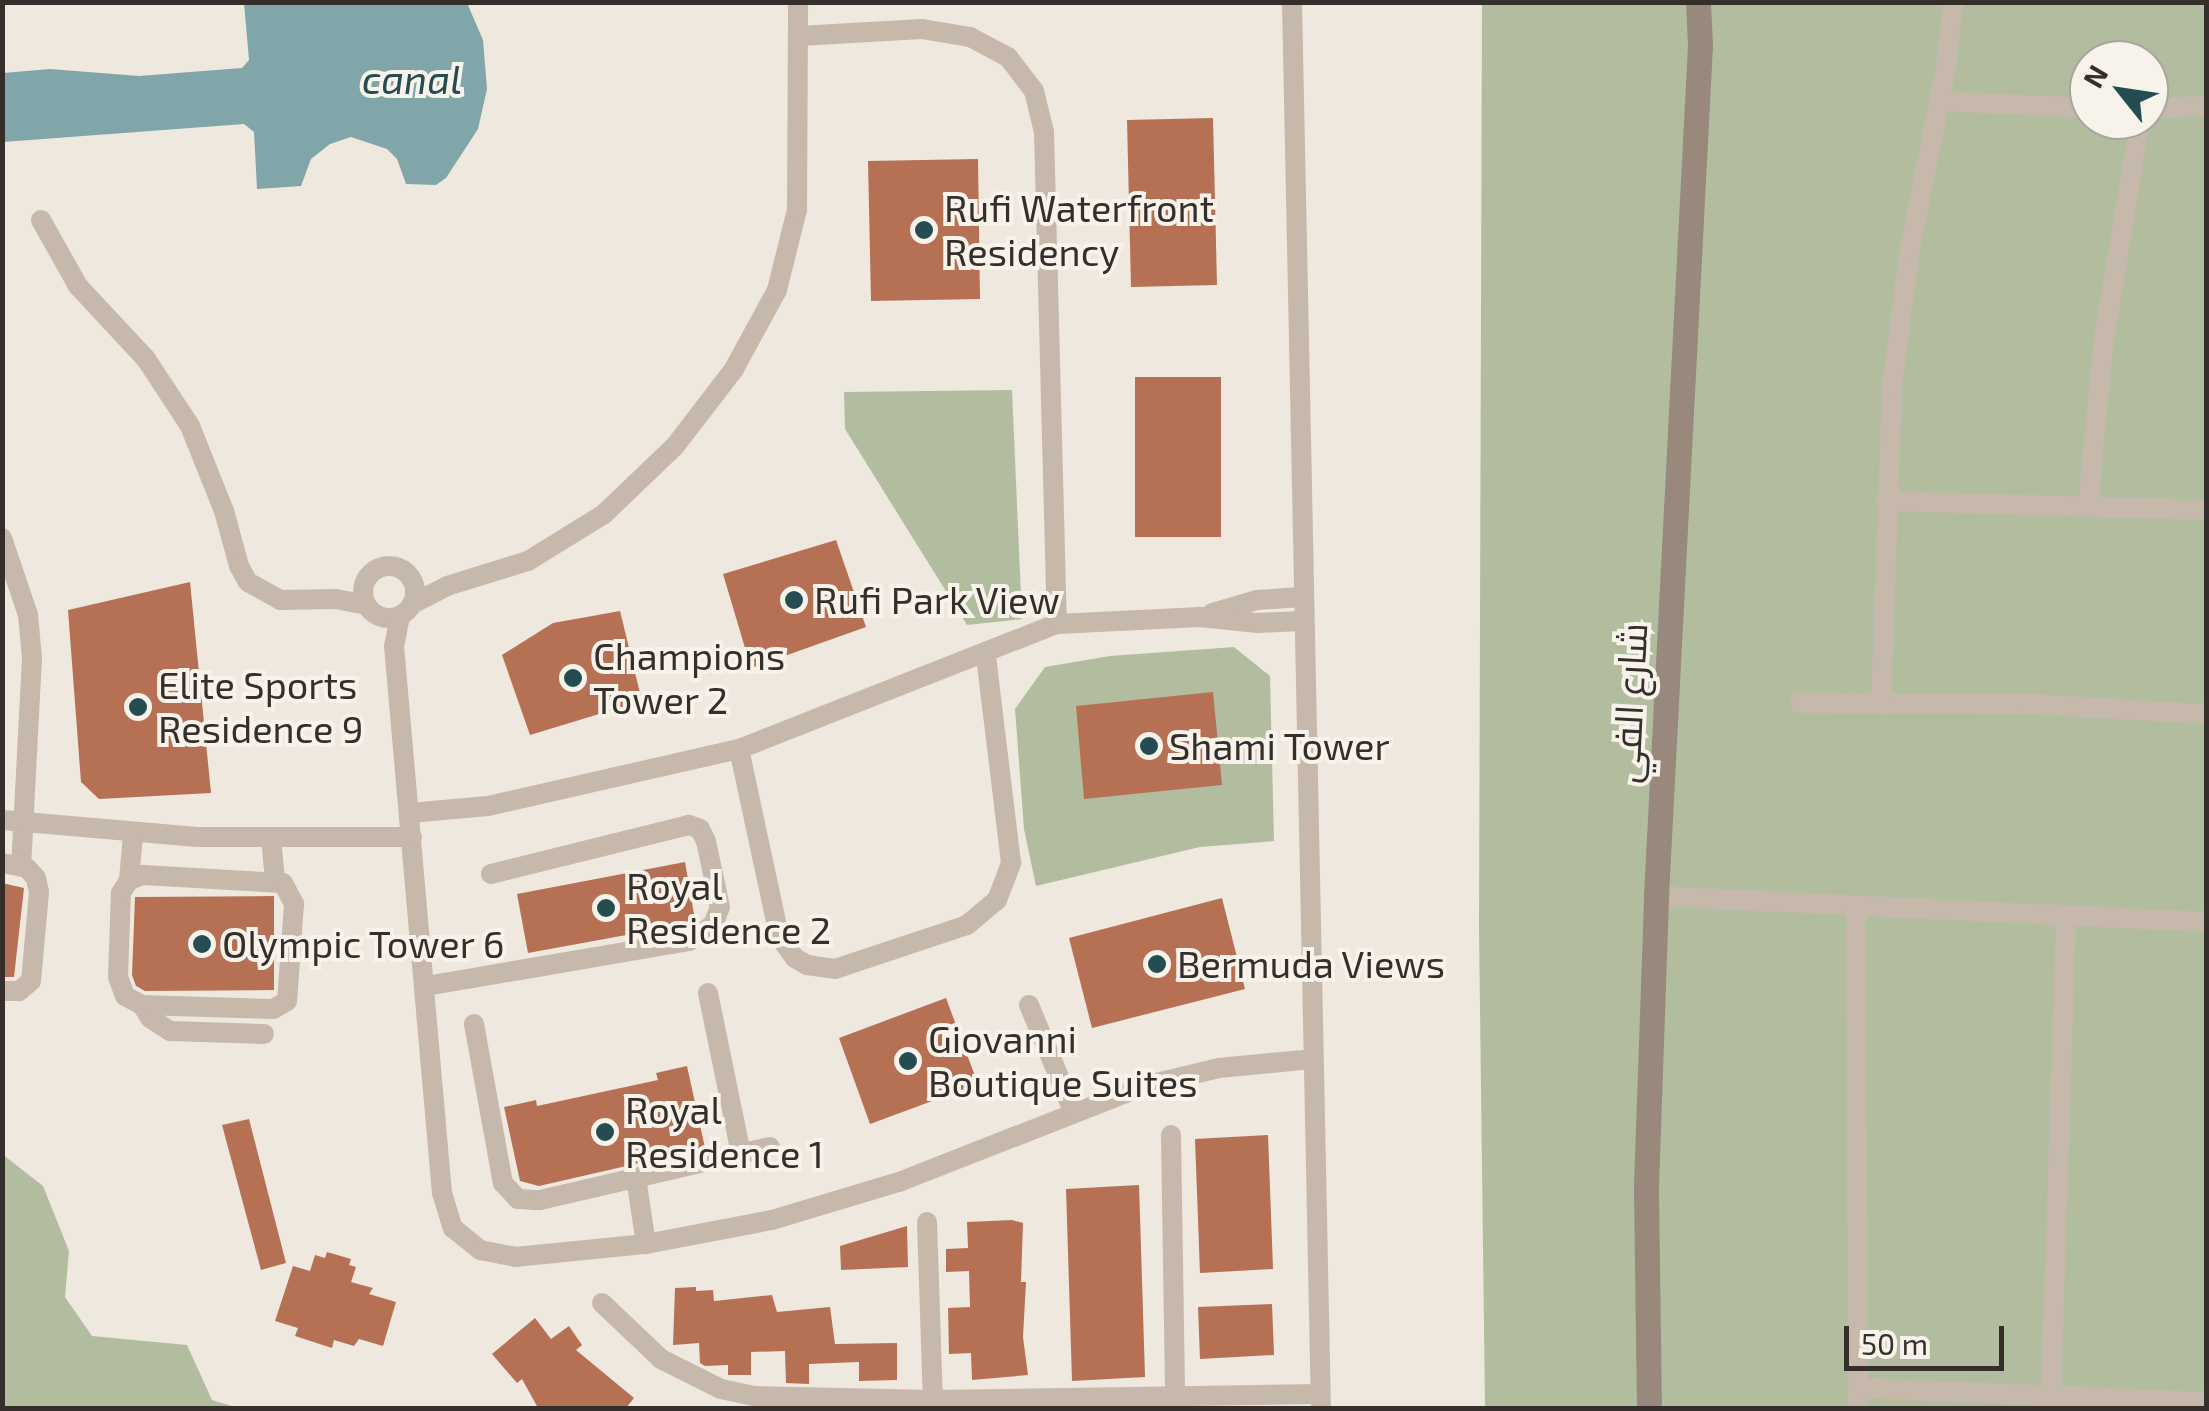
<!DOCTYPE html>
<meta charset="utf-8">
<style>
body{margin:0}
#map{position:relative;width:2209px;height:1411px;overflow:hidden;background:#efe8de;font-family:"Exo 2",Cairo,sans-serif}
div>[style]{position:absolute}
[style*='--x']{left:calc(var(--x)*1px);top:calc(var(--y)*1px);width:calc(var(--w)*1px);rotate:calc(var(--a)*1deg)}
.green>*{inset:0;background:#b2bda0}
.water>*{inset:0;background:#81a6a9}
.building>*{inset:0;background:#b67155}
.street>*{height:20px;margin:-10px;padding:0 10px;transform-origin:10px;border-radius:10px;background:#c6b9ac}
.street>.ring{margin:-10px;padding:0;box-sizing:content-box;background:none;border:20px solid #c6b9ac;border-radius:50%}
.secondary>*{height:25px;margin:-12.5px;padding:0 12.5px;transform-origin:12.5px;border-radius:12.5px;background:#99897d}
.dots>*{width:28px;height:28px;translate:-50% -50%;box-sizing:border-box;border:5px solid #f7f2ea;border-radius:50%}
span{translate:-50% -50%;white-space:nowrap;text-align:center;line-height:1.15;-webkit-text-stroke:8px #f7f2ea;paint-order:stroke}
.poi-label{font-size:38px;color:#352e2a}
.left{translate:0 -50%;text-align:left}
.street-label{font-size:38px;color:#352e2a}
.water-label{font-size:40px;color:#254d51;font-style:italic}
.frame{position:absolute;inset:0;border:5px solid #352e2a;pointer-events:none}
.north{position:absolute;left:2069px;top:40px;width:100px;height:100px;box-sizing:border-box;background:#f7f2ea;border:2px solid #a9a49d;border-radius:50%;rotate:300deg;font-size:28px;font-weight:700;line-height:40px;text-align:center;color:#352e2a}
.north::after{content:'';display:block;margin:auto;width:35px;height:45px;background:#254d51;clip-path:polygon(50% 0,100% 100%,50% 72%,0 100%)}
.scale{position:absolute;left:1844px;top:1326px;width:160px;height:45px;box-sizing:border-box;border:5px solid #352e2a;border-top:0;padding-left:12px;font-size:30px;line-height:35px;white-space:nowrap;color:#352e2a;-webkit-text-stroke:8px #f7f2ea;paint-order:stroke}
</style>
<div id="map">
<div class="green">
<i style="clip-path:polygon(evenodd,1482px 3px,2206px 3px,2206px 1408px,1485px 1408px,1479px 928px,1482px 3px,2089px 60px,2149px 60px,2149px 120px,2089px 120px,2089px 60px)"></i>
<i style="clip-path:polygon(1012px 390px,1022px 619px,967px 625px,845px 429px,844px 392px)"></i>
<i style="clip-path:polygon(1234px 647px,1270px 676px,1274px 841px,1200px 847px,1036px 886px,1024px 829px,1015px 709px,1045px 667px,1110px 656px)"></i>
<i style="clip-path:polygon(2px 1154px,43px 1186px,69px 1251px,65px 1297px,92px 1336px,187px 1345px,212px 1400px,238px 1408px,3px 1408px)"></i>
</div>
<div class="water">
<i style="clip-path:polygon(244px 3px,467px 3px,483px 40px,487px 89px,478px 129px,446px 178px,436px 185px,406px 184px,397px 159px,387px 149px,351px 137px,330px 144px,311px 159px,301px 186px,257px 189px,254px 132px,244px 124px,3px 142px,3px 73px,50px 69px,139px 76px,242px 68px,249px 60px)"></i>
</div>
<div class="building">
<i style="clip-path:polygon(1213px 118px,1217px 285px,1131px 287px,1127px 120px)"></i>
<i style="clip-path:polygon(978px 159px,980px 299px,871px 301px,868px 161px)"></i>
<i style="clip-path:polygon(1135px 377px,1221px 377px,1221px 537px,1135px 537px)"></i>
<i style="clip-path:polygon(836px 540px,866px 627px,751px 668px,723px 574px)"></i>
<i style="clip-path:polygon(190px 582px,211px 793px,99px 799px,81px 782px,68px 610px)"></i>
<i style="clip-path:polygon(620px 611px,642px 701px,530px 735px,502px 655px,553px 623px)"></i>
<i style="clip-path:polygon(1213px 692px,1222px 785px,1084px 799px,1076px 706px)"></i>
<i style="clip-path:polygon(685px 862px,695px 920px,692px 923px,528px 953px,517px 894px)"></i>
<i style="clip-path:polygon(2px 883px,24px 888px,14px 977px,2px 977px)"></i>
<i style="clip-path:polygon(274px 896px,274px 990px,145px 991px,136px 986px,132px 975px,135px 897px)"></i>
<i style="clip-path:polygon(1222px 898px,1245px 989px,1092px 1028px,1069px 938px)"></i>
<i style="clip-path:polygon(946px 998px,978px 1084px,870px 1124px,839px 1038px)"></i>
<i style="clip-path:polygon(687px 1066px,705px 1148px,539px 1186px,520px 1181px,504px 1107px,536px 1100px,537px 1106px,658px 1080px,656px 1073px)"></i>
<i style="clip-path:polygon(249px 1119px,286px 1263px,261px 1270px,222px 1125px)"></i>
<i style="clip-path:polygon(1268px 1135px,1273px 1269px,1200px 1273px,1195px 1139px)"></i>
<i style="clip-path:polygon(1139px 1185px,1145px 1377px,1072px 1381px,1066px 1189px)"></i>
<i style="clip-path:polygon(1012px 1220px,1023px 1223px,1021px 1282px,1026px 1282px,1023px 1337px,1028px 1375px,972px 1380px,971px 1353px,949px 1354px,948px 1308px,970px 1307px,969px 1271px,946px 1272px,946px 1249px,968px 1248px,967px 1222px)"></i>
<i style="clip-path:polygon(907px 1226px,908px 1267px,841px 1270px,840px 1246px)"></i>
<i style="clip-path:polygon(327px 1252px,351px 1259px,349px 1265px,356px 1267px,351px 1282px,373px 1288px,369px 1294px,396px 1302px,383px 1346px,359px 1339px,354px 1346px,334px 1340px,332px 1348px,295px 1336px,298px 1328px,275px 1321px,293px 1266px,310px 1271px,315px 1255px,325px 1258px)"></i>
<i style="clip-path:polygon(696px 1287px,696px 1291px,713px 1290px,714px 1301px,772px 1295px,777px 1312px,830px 1307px,835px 1344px,897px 1343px,897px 1380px,859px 1381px,859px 1362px,809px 1364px,809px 1384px,786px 1383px,785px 1351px,751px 1352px,751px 1375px,728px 1375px,728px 1365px,705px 1366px,700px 1363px,699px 1343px,673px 1345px,675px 1288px)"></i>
<i style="clip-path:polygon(1272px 1304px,1274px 1355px,1200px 1359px,1198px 1307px)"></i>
<i style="clip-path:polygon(535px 1318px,551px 1339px,569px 1326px,582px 1345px,576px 1350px,634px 1398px,626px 1408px,538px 1408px,522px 1379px,517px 1383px,492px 1354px)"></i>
</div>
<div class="street">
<i style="--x:1292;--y:2;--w:1406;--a:88.82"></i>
<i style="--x:799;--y:36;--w:123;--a:-3.3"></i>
<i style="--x:922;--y:29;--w:49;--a:9.5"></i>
<i style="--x:970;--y:37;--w:43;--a:27.8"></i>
<i style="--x:1008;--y:57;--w:43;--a:52.6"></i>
<i style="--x:1034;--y:91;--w:42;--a:76.3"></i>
<i style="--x:1044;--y:132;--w:492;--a:88.5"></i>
<i style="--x:1940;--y:101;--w:149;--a:2.7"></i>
<i style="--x:2149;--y:108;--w:57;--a:-2"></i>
<i style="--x:41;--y:220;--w:76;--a:60.7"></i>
<i style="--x:78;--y:286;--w:100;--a:47"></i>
<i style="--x:146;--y:359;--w:80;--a:56.7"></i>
<i style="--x:190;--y:426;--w:92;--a:68.2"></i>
<i style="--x:224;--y:511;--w:57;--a:74.7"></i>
<i style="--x:239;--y:566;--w:18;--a:61"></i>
<i style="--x:248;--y:582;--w:37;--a:29"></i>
<i style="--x:280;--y:600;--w:56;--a:-1"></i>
<i style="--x:336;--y:599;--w:31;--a:11"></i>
<i style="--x:1886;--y:501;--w:320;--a:1.6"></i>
<i style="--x:2088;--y:506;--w:161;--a:-84.6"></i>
<i style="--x:2103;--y:346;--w:229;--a:-80.7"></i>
<i style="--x:2;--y:538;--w:81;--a:71.3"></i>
<i style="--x:28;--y:615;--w:43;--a:84.7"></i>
<i style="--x:32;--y:658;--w:207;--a:93"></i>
<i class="ring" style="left:363px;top:566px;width:32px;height:32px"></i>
<i style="--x:412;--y:604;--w:39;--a:-27"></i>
<i style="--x:447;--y:586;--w:85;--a:-17.2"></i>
<i style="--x:528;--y:561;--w:89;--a:-31.7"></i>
<i style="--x:604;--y:514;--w:98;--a:-43.8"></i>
<i style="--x:675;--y:446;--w:97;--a:-52.5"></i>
<i style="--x:734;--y:369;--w:90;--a:-61.4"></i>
<i style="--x:777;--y:290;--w:82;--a:-76"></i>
<i style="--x:797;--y:210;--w:208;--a:-89.7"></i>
<i style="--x:1212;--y:613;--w:47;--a:-16.1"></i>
<i style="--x:1257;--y:600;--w:45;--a:-3.8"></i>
<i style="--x:400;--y:616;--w:31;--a:101"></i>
<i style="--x:394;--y:646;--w:549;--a:84.99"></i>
<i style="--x:442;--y:1193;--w:37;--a:73"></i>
<i style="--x:453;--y:1228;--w:35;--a:39"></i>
<i style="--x:480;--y:1250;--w:36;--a:11"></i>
<i style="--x:515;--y:1257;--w:132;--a:-5.7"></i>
<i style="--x:646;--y:1244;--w:128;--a:-10.8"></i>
<i style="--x:772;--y:1220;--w:133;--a:-16.7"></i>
<i style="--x:899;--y:1182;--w:263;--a:-21.4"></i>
<i style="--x:1144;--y:1086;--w:77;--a:-13.5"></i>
<i style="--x:1219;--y:1068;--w:93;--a:-5.5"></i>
<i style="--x:1800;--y:703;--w:230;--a:0.2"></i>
<i style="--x:2030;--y:704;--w:176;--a:3.3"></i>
<i style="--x:1881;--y:704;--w:317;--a:-88"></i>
<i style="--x:1892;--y:387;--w:134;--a:-82.7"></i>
<i style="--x:1909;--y:254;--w:191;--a:-78.8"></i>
<i style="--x:1946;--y:67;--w:65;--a:-83.9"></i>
<i style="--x:739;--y:749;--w:191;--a:77.9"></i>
<i style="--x:779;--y:936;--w:27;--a:54"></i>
<i style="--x:795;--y:958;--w:14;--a:30"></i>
<i style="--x:807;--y:965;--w:28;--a:8"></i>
<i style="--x:835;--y:969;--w:139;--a:-18.4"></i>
<i style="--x:967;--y:925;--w:39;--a:-40"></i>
<i style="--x:997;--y:900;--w:40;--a:-69"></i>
<i style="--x:1011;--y:863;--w:209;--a:-96.9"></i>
<i style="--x:410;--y:813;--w:78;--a:-5.1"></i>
<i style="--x:488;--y:806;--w:257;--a:-12.8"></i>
<i style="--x:739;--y:749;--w:342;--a:-21.5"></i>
<i style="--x:1057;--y:624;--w:143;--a:-2.8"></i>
<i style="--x:1200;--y:617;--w:58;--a:5.9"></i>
<i style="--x:1258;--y:623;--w:44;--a:-2.6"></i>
<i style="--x:2;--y:820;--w:196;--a:5"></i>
<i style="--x:197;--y:837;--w:215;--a:0"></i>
<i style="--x:271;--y:838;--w:42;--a:84.6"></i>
<i style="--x:2;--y:863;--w:25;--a:11"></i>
<i style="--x:27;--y:868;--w:13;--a:48"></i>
<i style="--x:36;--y:878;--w:14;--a:78"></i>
<i style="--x:39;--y:892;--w:89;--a:95.1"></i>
<i style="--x:31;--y:981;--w:16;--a:140"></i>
<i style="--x:19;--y:991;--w:17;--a:180"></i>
<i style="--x:143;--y:875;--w:140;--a:3.3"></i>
<i style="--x:283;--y:883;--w:24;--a:62"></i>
<i style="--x:294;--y:904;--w:97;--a:94.1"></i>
<i style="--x:287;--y:1001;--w:16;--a:150"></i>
<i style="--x:273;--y:1009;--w:131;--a:-178.3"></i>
<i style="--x:142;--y:1005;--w:19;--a:-152"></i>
<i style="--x:125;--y:996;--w:20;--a:-110"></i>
<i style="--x:118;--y:977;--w:84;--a:-88"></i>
<i style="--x:121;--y:893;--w:15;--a:-58"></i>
<i style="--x:129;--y:880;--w:15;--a:-20"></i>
<i style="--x:129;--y:880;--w:46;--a:-85"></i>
<i style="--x:1656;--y:896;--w:551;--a:2.71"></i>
<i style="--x:1856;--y:906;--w:502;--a:89.77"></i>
<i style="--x:426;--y:986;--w:267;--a:-9.7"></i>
<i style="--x:689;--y:941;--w:29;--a:-34"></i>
<i style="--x:713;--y:925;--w:19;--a:-69"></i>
<i style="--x:720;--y:907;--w:67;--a:-102"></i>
<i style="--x:706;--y:841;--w:13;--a:-117"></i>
<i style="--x:700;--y:829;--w:12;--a:-160"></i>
<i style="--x:689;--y:825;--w:204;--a:166.1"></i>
<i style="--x:708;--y:993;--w:164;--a:78.4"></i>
<i style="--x:142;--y:1005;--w:15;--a:58"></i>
<i style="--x:150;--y:1018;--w:24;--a:33"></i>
<i style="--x:170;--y:1031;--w:94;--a:1.8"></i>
<i style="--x:1029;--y:1005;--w:117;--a:67.4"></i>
<i style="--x:474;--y:1024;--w:162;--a:79.7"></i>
<i style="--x:503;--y:1183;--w:22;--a:47"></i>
<i style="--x:518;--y:1199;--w:22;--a:3"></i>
<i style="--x:540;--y:1200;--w:236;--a:-13"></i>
<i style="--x:1171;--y:1135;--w:260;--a:89.1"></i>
<i style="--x:636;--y:1178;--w:67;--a:81.4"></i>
<i style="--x:927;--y:1222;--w:178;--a:88.1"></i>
<i style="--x:602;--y:1303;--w:81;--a:43.5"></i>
<i style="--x:661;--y:1359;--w:67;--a:26.6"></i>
<i style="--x:721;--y:1389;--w:33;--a:12"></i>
<i style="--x:753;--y:1396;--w:180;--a:1.3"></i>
<i style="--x:933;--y:1400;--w:387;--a:-0.9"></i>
<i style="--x:1858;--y:1388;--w:348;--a:2.3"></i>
<i style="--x:2051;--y:1395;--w:480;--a:-88.2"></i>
</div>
<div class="secondary">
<i style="--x:1649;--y:1408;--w:222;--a:-90.8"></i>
<i style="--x:1646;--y:1186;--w:290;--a:-88"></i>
<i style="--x:1656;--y:896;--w:852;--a:-87.04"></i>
<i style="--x:1700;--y:45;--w:43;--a:-92.7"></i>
</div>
<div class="dots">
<i style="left:924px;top:230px;background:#254d51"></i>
<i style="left:794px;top:600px;background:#254d51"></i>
<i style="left:573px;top:678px;background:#254d51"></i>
<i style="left:138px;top:707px;background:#254d51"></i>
<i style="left:1149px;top:746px;background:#254d51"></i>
<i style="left:606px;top:908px;background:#254d51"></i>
<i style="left:202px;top:944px;background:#254d51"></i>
<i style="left:1157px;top:964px;background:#254d51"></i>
<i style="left:908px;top:1061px;background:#254d51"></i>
<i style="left:605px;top:1132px;background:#254d51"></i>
</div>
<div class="poi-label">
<span class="left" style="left:944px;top:230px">Rufi Waterfront<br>Residency</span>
<span class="left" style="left:814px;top:600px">Rufi Park View</span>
<span class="left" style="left:593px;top:678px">Champions<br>Tower 2</span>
<span class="left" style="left:158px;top:707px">Elite Sports<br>Residence 9</span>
<span class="left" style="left:1169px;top:746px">Shami Tower</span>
<span class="left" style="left:626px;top:908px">Royal<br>Residence 2</span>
<span class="left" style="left:222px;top:944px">Olympic Tower 6</span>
<span class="left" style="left:1177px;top:964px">Bermuda Views</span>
<span class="left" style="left:928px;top:1061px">Giovanni<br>Boutique Suites</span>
<span class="left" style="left:625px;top:1132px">Royal<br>Residence 1</span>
</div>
<div class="street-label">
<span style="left:1629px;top:703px;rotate:-87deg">شارع الفي</span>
</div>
<div class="water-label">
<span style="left:412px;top:78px">canal</span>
</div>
<div class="frame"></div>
<div class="north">N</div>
<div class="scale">50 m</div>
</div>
